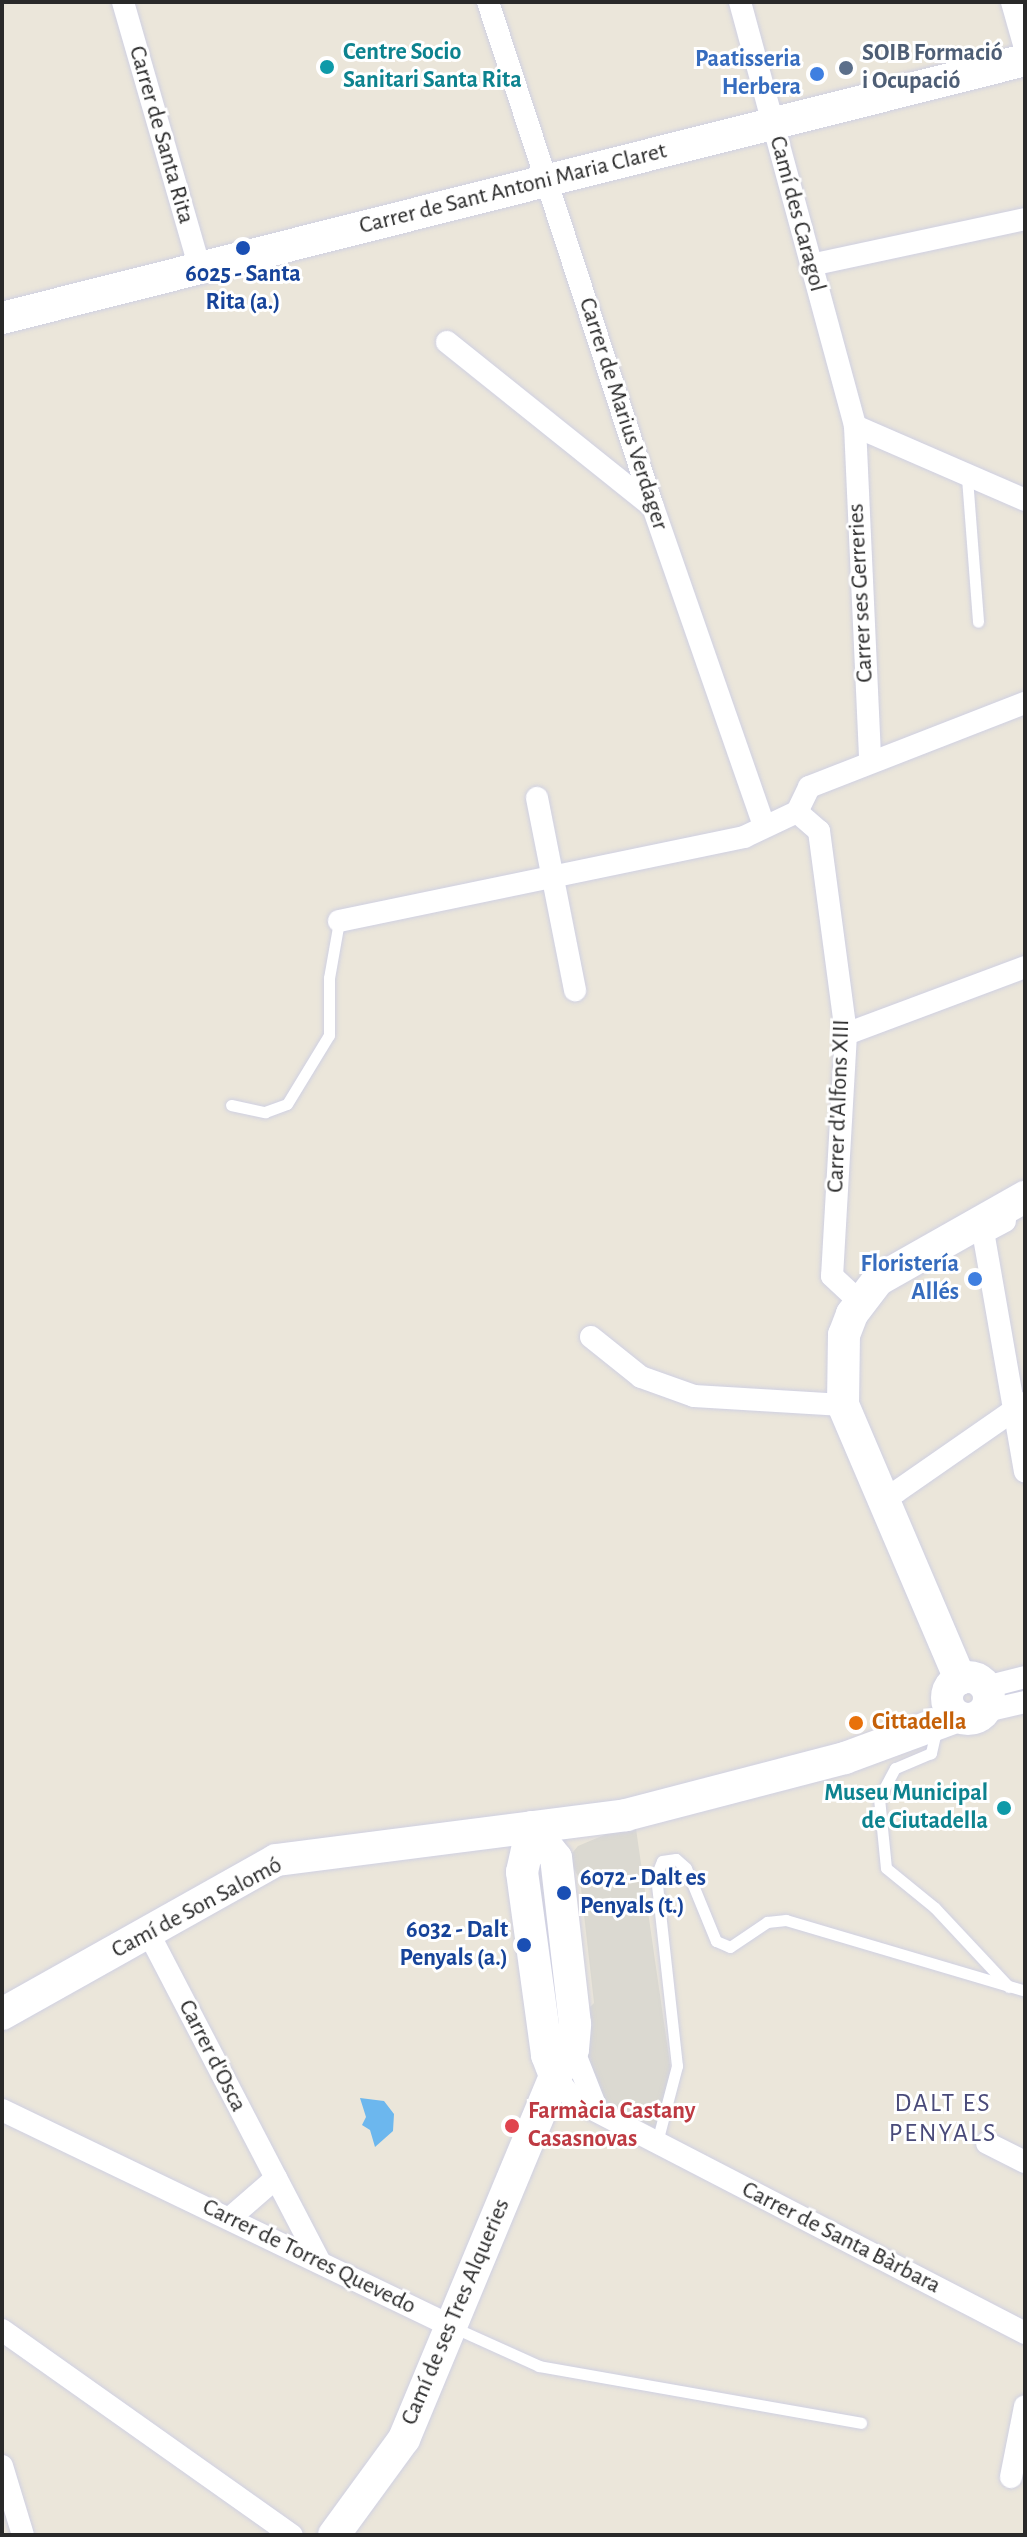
<!DOCTYPE html>
<meta charset="utf-8">
<style>
body{margin:0}
#map{position:relative;width:1027px;height:2537px;overflow:hidden;background:#ebe6da;font-family:"Alegreya Sans",sans-serif}
div>[style]{position:absolute}
[style*='--x']{left:calc(var(--x)*1px);top:calc(var(--y)*1px);width:calc(var(--w)*1px);rotate:calc(var(--a)*1deg)}
.plaza>*{inset:0;background:#dbd9d1}
.water>*{inset:0;background:#6cb7ee}
.roads{filter:drop-shadow(0 0 2px #cfd0e2) drop-shadow(0 0 2px #cfd0e2)}
.lane>*{height:11px;margin:-5.5px;padding:0 5.5px;transform-origin:5.5px;border-radius:5.5px;background:#fff}
.street>*{height:22px;margin:-11px;padding:0 11px;transform-origin:11px;border-radius:11px;background:#fff}
.secondary>*{height:32px;margin:-16px;padding:0 16px;transform-origin:16px;border-radius:16px;background:#fff}
.secondary>.ring{margin:-16px;padding:0;box-sizing:content-box;background:none;border:32px solid #fff;border-radius:50%}
.dots>*{width:22px;height:22px;translate:-50% -50%;box-sizing:border-box;border:4px solid #fff;border-radius:50%}
span{translate:-50% -50%;white-space:nowrap;text-align:center;line-height:1.15;-webkit-text-stroke:6px #fff;paint-order:stroke}
.culture-label{font-size:24px;color:#0d838f;font-weight:700}
.left{translate:0 -50%;text-align:left}
.right{translate:-100% -50%;text-align:right}
.service-label{font-size:24px;color:#4e5e75;font-weight:700}
.shop-label{font-size:24px;color:#366cbe;font-weight:700}
.street-label{font-size:24px;color:#292929}
.transit-label{font-size:24px;color:#164399;font-weight:700}
.food-label{font-size:24px;color:#c56008;font-weight:700}
.health-label{font-size:24px;color:#be3a42;font-weight:700}
.neighbourhood-label{font-size:26px;color:#494a79;letter-spacing:2px}
.frame{position:absolute;inset:0;border:4px solid #292929;pointer-events:none}
</style>
<div id="map">
<div class="plaza">
<i style="clip-path:polygon(635px 1822px,671px 2071px,656px 2129px,606px 2102px,593px 2087px,584px 2044px,590px 2040px,587px 2010px,594px 2003px,580px 1880px,568px 1858px,578px 1846px)"></i>
</div>
<div class="water">
<i style="clip-path:polygon(360px 2098px,384px 2101px,394px 2114px,393px 2131px,375px 2147px,370px 2130px,362px 2125px,366px 2117px)"></i>
</div>
<div class="roads">
<div class="lane">
<i style="--x:967;--y:478;--w:144;--a:85.6"></i>
<i style="--x:231;--y:1105;--w:35;--a:12"></i>
<i style="--x:265;--y:1112;--w:23;--a:-20"></i>
<i style="--x:287;--y:1104;--w:81;--a:-58.7"></i>
<i style="--x:329;--y:1035;--w:57;--a:-90"></i>
<i style="--x:329;--y:978;--w:58;--a:-80"></i>
<i style="--x:936;--y:1731;--w:23;--a:103"></i>
<i style="--x:931;--y:1753;--w:39;--a:157"></i>
<i style="--x:895;--y:1768;--w:34;--a:118"></i>
<i style="--x:879;--y:1798;--w:70;--a:84.3"></i>
<i style="--x:886;--y:1868;--w:63;--a:39.2"></i>
<i style="--x:935;--y:1908;--w:108;--a:46.9"></i>
<i style="--x:657;--y:2142;--w:79;--a:-75.3"></i>
<i style="--x:677;--y:2066;--w:191;--a:-96.3"></i>
<i style="--x:656;--y:1876;--w:16;--a:-68"></i>
<i style="--x:662;--y:1861;--w:14;--a:-8"></i>
<i style="--x:676;--y:1859;--w:13;--a:42"></i>
<i style="--x:686;--y:1868;--w:79;--a:67.7"></i>
<i style="--x:716;--y:1941;--w:15;--a:23"></i>
<i style="--x:730;--y:1947;--w:45;--a:-34"></i>
<i style="--x:767;--y:1922;--w:19;--a:-6"></i>
<i style="--x:786;--y:1920;--w:249;--a:16.5"></i>
<i style="--x:455;--y:2328;--w:92;--a:24.3"></i>
<i style="--x:539;--y:2366;--w:327;--a:10"></i>
</div>
<div class="street">
<i style="--x:123;--y:2;--w:277;--a:73.9"></i>
<i style="--x:488;--y:2;--w:531;--a:71.91"></i>
<i style="--x:653;--y:507;--w:337;--a:70.8"></i>
<i style="--x:740;--y:2;--w:439;--a:74.8"></i>
<i style="--x:855;--y:426;--w:335;--a:87.4"></i>
<i style="--x:1012;--y:2;--w:48;--a:74.2"></i>
<i style="--x:811;--y:265;--w:219;--a:-12.1"></i>
<i style="--x:447;--y:342;--w:263;--a:38.7"></i>
<i style="--x:855;--y:426;--w:185;--a:23.5"></i>
<i style="--x:537;--y:798;--w:196;--a:78.8"></i>
<i style="--x:797;--y:812;--w:29;--a:41"></i>
<i style="--x:819;--y:831;--w:205;--a:82.4"></i>
<i style="--x:846;--y:1034;--w:242;--a:93.3"></i>
<i style="--x:832;--y:1276;--w:40;--a:43"></i>
<i style="--x:339;--y:921;--w:414;--a:-11.7"></i>
<i style="--x:744;--y:837;--w:59;--a:-25.3"></i>
<i style="--x:797;--y:812;--w:28;--a:-64"></i>
<i style="--x:809;--y:787;--w:232;--a:-21.3"></i>
<i style="--x:846;--y:1034;--w:191;--a:-20.5"></i>
<i style="--x:1005;--y:1221;--w:24;--a:152"></i>
<i style="--x:984;--y:1232;--w:5;--a:90"></i>
<i style="--x:984;--y:1237;--w:238;--a:80.1"></i>
<i style="--x:591;--y:1337;--w:64;--a:38.7"></i>
<i style="--x:641;--y:1377;--w:56;--a:19.7"></i>
<i style="--x:694;--y:1396;--w:149;--a:3.5"></i>
<i style="--x:881;--y:1496;--w:16;--a:-15"></i>
<i style="--x:896;--y:1492;--w:156;--a:-34.8"></i>
<i style="--x:986;--y:1687;--w:40;--a:-14.4"></i>
<i style="--x:986;--y:1711;--w:40;--a:-13"></i>
<i style="--x:149;--y:1934;--w:370;--a:62.5"></i>
<i style="--x:573;--y:2049;--w:66;--a:68.5"></i>
<i style="--x:555;--y:2076;--w:29;--a:52"></i>
<i style="--x:573;--y:2099;--w:509;--a:27.37"></i>
<i style="--x:2;--y:2110;--w:497;--a:25.7"></i>
<i style="--x:987;--y:2143;--w:42;--a:26.6"></i>
<i style="--x:230;--y:2218;--w:61;--a:-41"></i>
<i style="--x:2;--y:2330;--w:355;--a:35.3"></i>
<i style="--x:2;--y:2466;--w:72;--a:73.1"></i>
<i style="--x:1011;--y:2477;--w:72;--a:-78.8"></i>
</div>
<div class="secondary">
<i style="--x:2;--y:318;--w:1055;--a:-14.15"></i>
<i class="ring" style="left:947px;top:1677px;width:10px;height:10px"></i>
<i style="--x:960;--y:1679;--w:298;--a:-113.1"></i>
<i style="--x:843;--y:1405;--w:70;--a:-89.2"></i>
<i style="--x:844;--y:1335;--w:22;--a:-69"></i>
<i style="--x:852;--y:1314;--w:43;--a:-52.6"></i>
<i style="--x:878;--y:1280;--w:169;--a:-29.5"></i>
<i style="--x:532;--y:1827;--w:46;--a:102.5"></i>
<i style="--x:522;--y:1872;--w:185;--a:82.2"></i>
<i style="--x:547;--y:2055;--w:22;--a:69"></i>
<i style="--x:2;--y:2014;--w:314;--a:-29.3"></i>
<i style="--x:276;--y:1860;--w:353;--a:-7.3"></i>
<i style="--x:626;--y:1815;--w:226;--a:-14.6"></i>
<i style="--x:845;--y:1758;--w:118;--a:-20.3"></i>
<i style="--x:334;--y:2535;--w:119;--a:-53.9"></i>
<i style="--x:404;--y:2439;--w:393;--a:-67.4"></i>
<i style="--x:555;--y:2076;--w:32;--a:-56"></i>
<i style="--x:573;--y:2049;--w:25;--a:-85"></i>
<i style="--x:575;--y:2024;--w:167;--a:-96.5"></i>
<i style="--x:556;--y:1858;--w:39;--a:-128"></i>
</div>
</div>
<div class="dots">
<i style="left:327px;top:67px;background:#0f9aa8"></i>
<i style="left:846px;top:68px;background:#5c6f8a"></i>
<i style="left:817px;top:74px;background:#3f7fe0"></i>
<i style="left:243px;top:248px;background:#1a4fb4"></i>
<i style="left:975px;top:1279px;background:#3f7fe0"></i>
<i style="left:856px;top:1723px;background:#e8710a"></i>
<i style="left:1004px;top:1808px;background:#0f9aa8"></i>
<i style="left:564px;top:1893px;background:#1a4fb4"></i>
<i style="left:524px;top:1945px;background:#1a4fb4"></i>
<i style="left:512px;top:2126px;background:#e0444e"></i>
</div>
<div class="culture-label">
<span class="left" style="left:343px;top:67px">Centre Socio<br>Sanitari Santa Rita</span>
<span class="right" style="left:988px;top:1808px">Museu Municipal<br>de Ciutadella</span>
</div>
<div class="service-label">
<span class="left" style="left:862px;top:68px">SOIB Formació<br>i Ocupació</span>
</div>
<div class="shop-label">
<span class="right" style="left:801px;top:74px">Paatisseria<br>Herbera</span>
<span class="right" style="left:959px;top:1279px">Floristería<br>Allés</span>
</div>
<div class="street-label">
<span style="left:161px;top:135px;rotate:74deg">Carrer de Santa Rita</span>
<span style="left:513px;top:189px;rotate:-14deg">Carrer de Sant Antoni Maria Claret</span>
<span style="left:797px;top:214px;rotate:75deg">Camí des Caragol</span>
<span style="left:623px;top:414px;rotate:72deg">Carrer de Marius Verdager</span>
<span style="left:861px;top:593px;rotate:-93deg">Carrer ses Gerreries</span>
<span style="left:839px;top:1106px;rotate:-88deg">Carrer d'Alfons XIII</span>
<span style="left:197px;top:1908px;rotate:-28deg">Camí de Son Salomó</span>
<span style="left:212px;top:2056px;rotate:63deg">Carrer d'Osca</span>
<span style="left:841px;top:2238px;rotate:27deg">Carrer de Santa Bàrbara</span>
<span style="left:309px;top:2257px;rotate:26deg">Carrer de Torres Quevedo</span>
<span style="left:456px;top:2312px;rotate:-67deg">Camí de ses Tres Alqueries</span>
</div>
<div class="transit-label">
<span style="left:243px;top:289px">6025 - Santa<br>Rita (a.)</span>
<span class="left" style="left:580px;top:1893px">6072 - Dalt es<br>Penyals (t.)</span>
<span class="right" style="left:508px;top:1945px">6032 - Dalt<br>Penyals (a.)</span>
</div>
<div class="food-label">
<span class="left" style="left:872px;top:1723px">Cittadella</span>
</div>
<div class="health-label">
<span class="left" style="left:528px;top:2126px">Farmàcia Castany<br>Casasnovas</span>
</div>
<div class="neighbourhood-label">
<span style="left:943px;top:2119px">DALT ES<br>PENYALS</span>
</div>
<div class="frame"></div>
</div>
